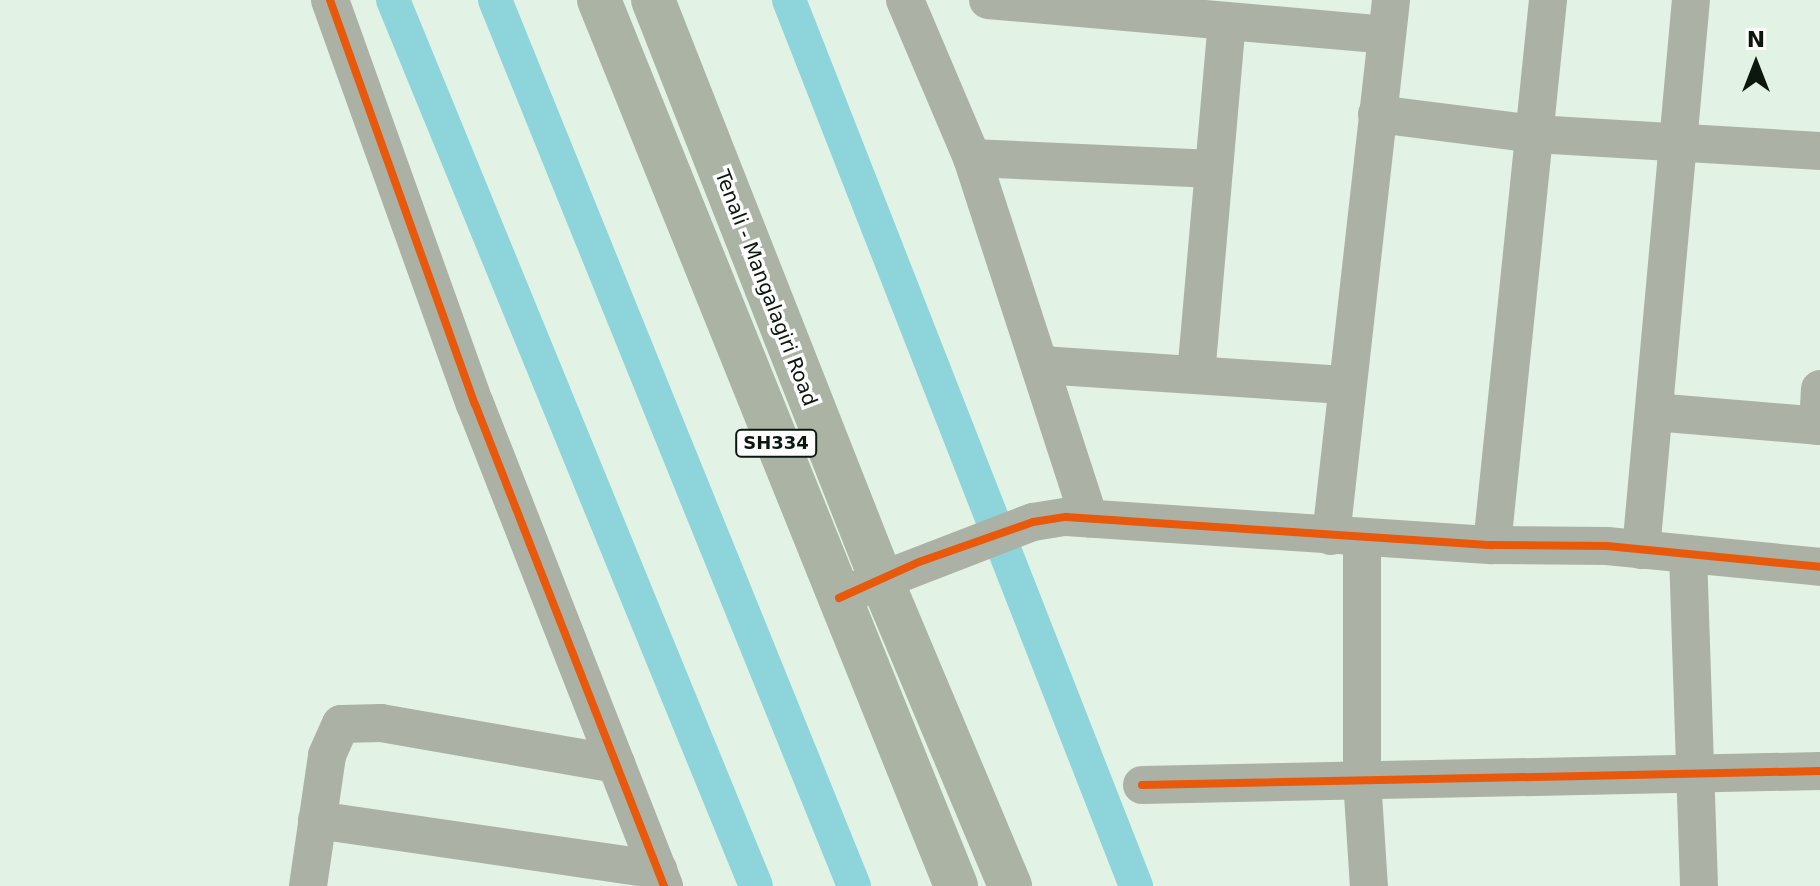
<!DOCTYPE html>
<style>
body{margin:0}
#map{position:relative;width:1820px;height:886px;overflow:hidden;background:#e2f3e5;font-family:"DejaVu Sans",sans-serif}
div>[style]{position:absolute}
[style*='--x']{left:calc(var(--x)*1px);top:calc(var(--y)*1px);width:calc(var(--w)*1px);rotate:calc(var(--a)*1deg)}
.canal>*{height:34px;margin:-17px;padding:0 17px;transform-origin:17px;border-radius:17px;background:#8dd4db}
.minor>*{height:38px;margin:-19px;padding:0 19px;transform-origin:19px;border-radius:19px;background:#acb1a5}
.primary>*{height:44px;margin:-22px;padding:0 22px;transform-origin:22px;border-radius:22px;background:#abb3a5}
.cycleway>*{height:8px;margin:-4px;padding:0 4px;transform-origin:4px;border-radius:4px;background:#e8590c}
span{translate:-50% -50%;white-space:nowrap;text-align:center;line-height:1.15;-webkit-text-stroke:7px #fefefe;paint-order:stroke}
.shield-label span{padding:2px 6px;background:#fefefe;border:2px solid;border-radius:6px;-webkit-text-stroke-width:0}
.shield-label{font-size:18px;color:#0c170e;font-weight:700}
.street-label{font-size:20px;color:#0c170e}
.north{position:absolute;left:1716px;top:24px;width:80px;height:80px;-webkit-text-stroke:6px #fefefe;paint-order:stroke;rotate:0deg;font-size:22px;font-weight:700;line-height:32px;text-align:center;color:#0c170e}
.north::after{content:'';display:block;margin:auto;width:28px;height:36px;background:#0c170e;clip-path:polygon(50% 0,100% 100%,50% 72%,0 100%)}
</style>
<div id="map">
<div class="canal">
<i style="--x:393;--y:0;--w:957;--a:67.72"></i>
<i style="--x:495;--y:0;--w:956;--a:67.94"></i>
<i style="--x:789;--y:0;--w:952;--a:68.61"></i>
</div>
<div class="minor">
<i style="--x:330;--y:0;--w:429;--a:70.3"></i>
<i style="--x:475;--y:404;--w:518;--a:68.59"></i>
<i style="--x:905;--y:0;--w:172;--a:67"></i>
<i style="--x:972;--y:158;--w:379;--a:72"></i>
<i style="--x:988;--y:0;--w:400;--a:5"></i>
<i style="--x:1377;--y:114;--w:159;--a:7.2"></i>
<i style="--x:1535;--y:134;--w:286;--a:3.4"></i>
<i style="--x:972;--y:158;--w:242;--a:2.6"></i>
<i style="--x:1042;--y:365;--w:306;--a:3.8"></i>
<i style="--x:1196;--y:375;--w:355;--a:-85"></i>
<i style="--x:1654;--y:412;--w:167;--a:4.8"></i>
<i style="--x:1818;--y:426;--w:37;--a:-87"></i>
<i style="--x:1331;--y:536;--w:539;--a:-83.61"></i>
<i style="--x:1362;--y:538;--w:241;--a:90"></i>
<i style="--x:1362;--y:779;--w:107;--a:86.3"></i>
<i style="--x:1492;--y:545;--w:548;--a:-84.13"></i>
<i style="--x:1641;--y:550;--w:552;--a:-84.81"></i>
<i style="--x:1688;--y:554;--w:332;--a:88.1"></i>
<i style="--x:854;--y:591;--w:192;--a:-21.1"></i>
<i style="--x:1033;--y:522;--w:33;--a:-9"></i>
<i style="--x:1066;--y:517;--w:427;--a:3.8"></i>
<i style="--x:1492;--y:545;--w:115;--a:0.5"></i>
<i style="--x:1607;--y:546;--w:214;--a:5.6"></i>
<i style="--x:1142;--y:785;--w:678;--a:-1.18"></i>
<i style="--x:317;--y:820;--w:345;--a:8.3"></i>
<i style="--x:308;--y:886;--w:132;--a:-81.7"></i>
<i style="--x:327;--y:755;--w:34;--a:-66"></i>
<i style="--x:341;--y:724;--w:40;--a:-1.4"></i>
<i style="--x:381;--y:723;--w:239;--a:9.9"></i>
</div>
<div class="primary">
<i style="--x:599;--y:0;--w:955;--a:68.05"></i>
<i style="--x:653;--y:0;--w:622;--a:68.51"></i>
<i style="--x:881;--y:579;--w:333;--a:67.2"></i>
</div>
<div class="cycleway">
<i style="--x:330;--y:0;--w:429;--a:70.3"></i>
<i style="--x:475;--y:404;--w:518;--a:68.59"></i>
<i style="--x:839;--y:598;--w:88;--a:-24.2"></i>
<i style="--x:919;--y:562;--w:121;--a:-19.3"></i>
<i style="--x:1033;--y:522;--w:33;--a:-9"></i>
<i style="--x:1066;--y:517;--w:427;--a:3.8"></i>
<i style="--x:1492;--y:545;--w:115;--a:0.5"></i>
<i style="--x:1607;--y:546;--w:214;--a:5.6"></i>
<i style="--x:1142;--y:785;--w:678;--a:-1.18"></i>
</div>
<div class="shield-label">
<span style="left:776px;top:443px">SH334</span>
</div>
<div class="street-label">
<span style="left:766px;top:288px;rotate:69deg">Tenali - Mangalagiri Road</span>
</div>
<div class="north">N</div>
</div>
